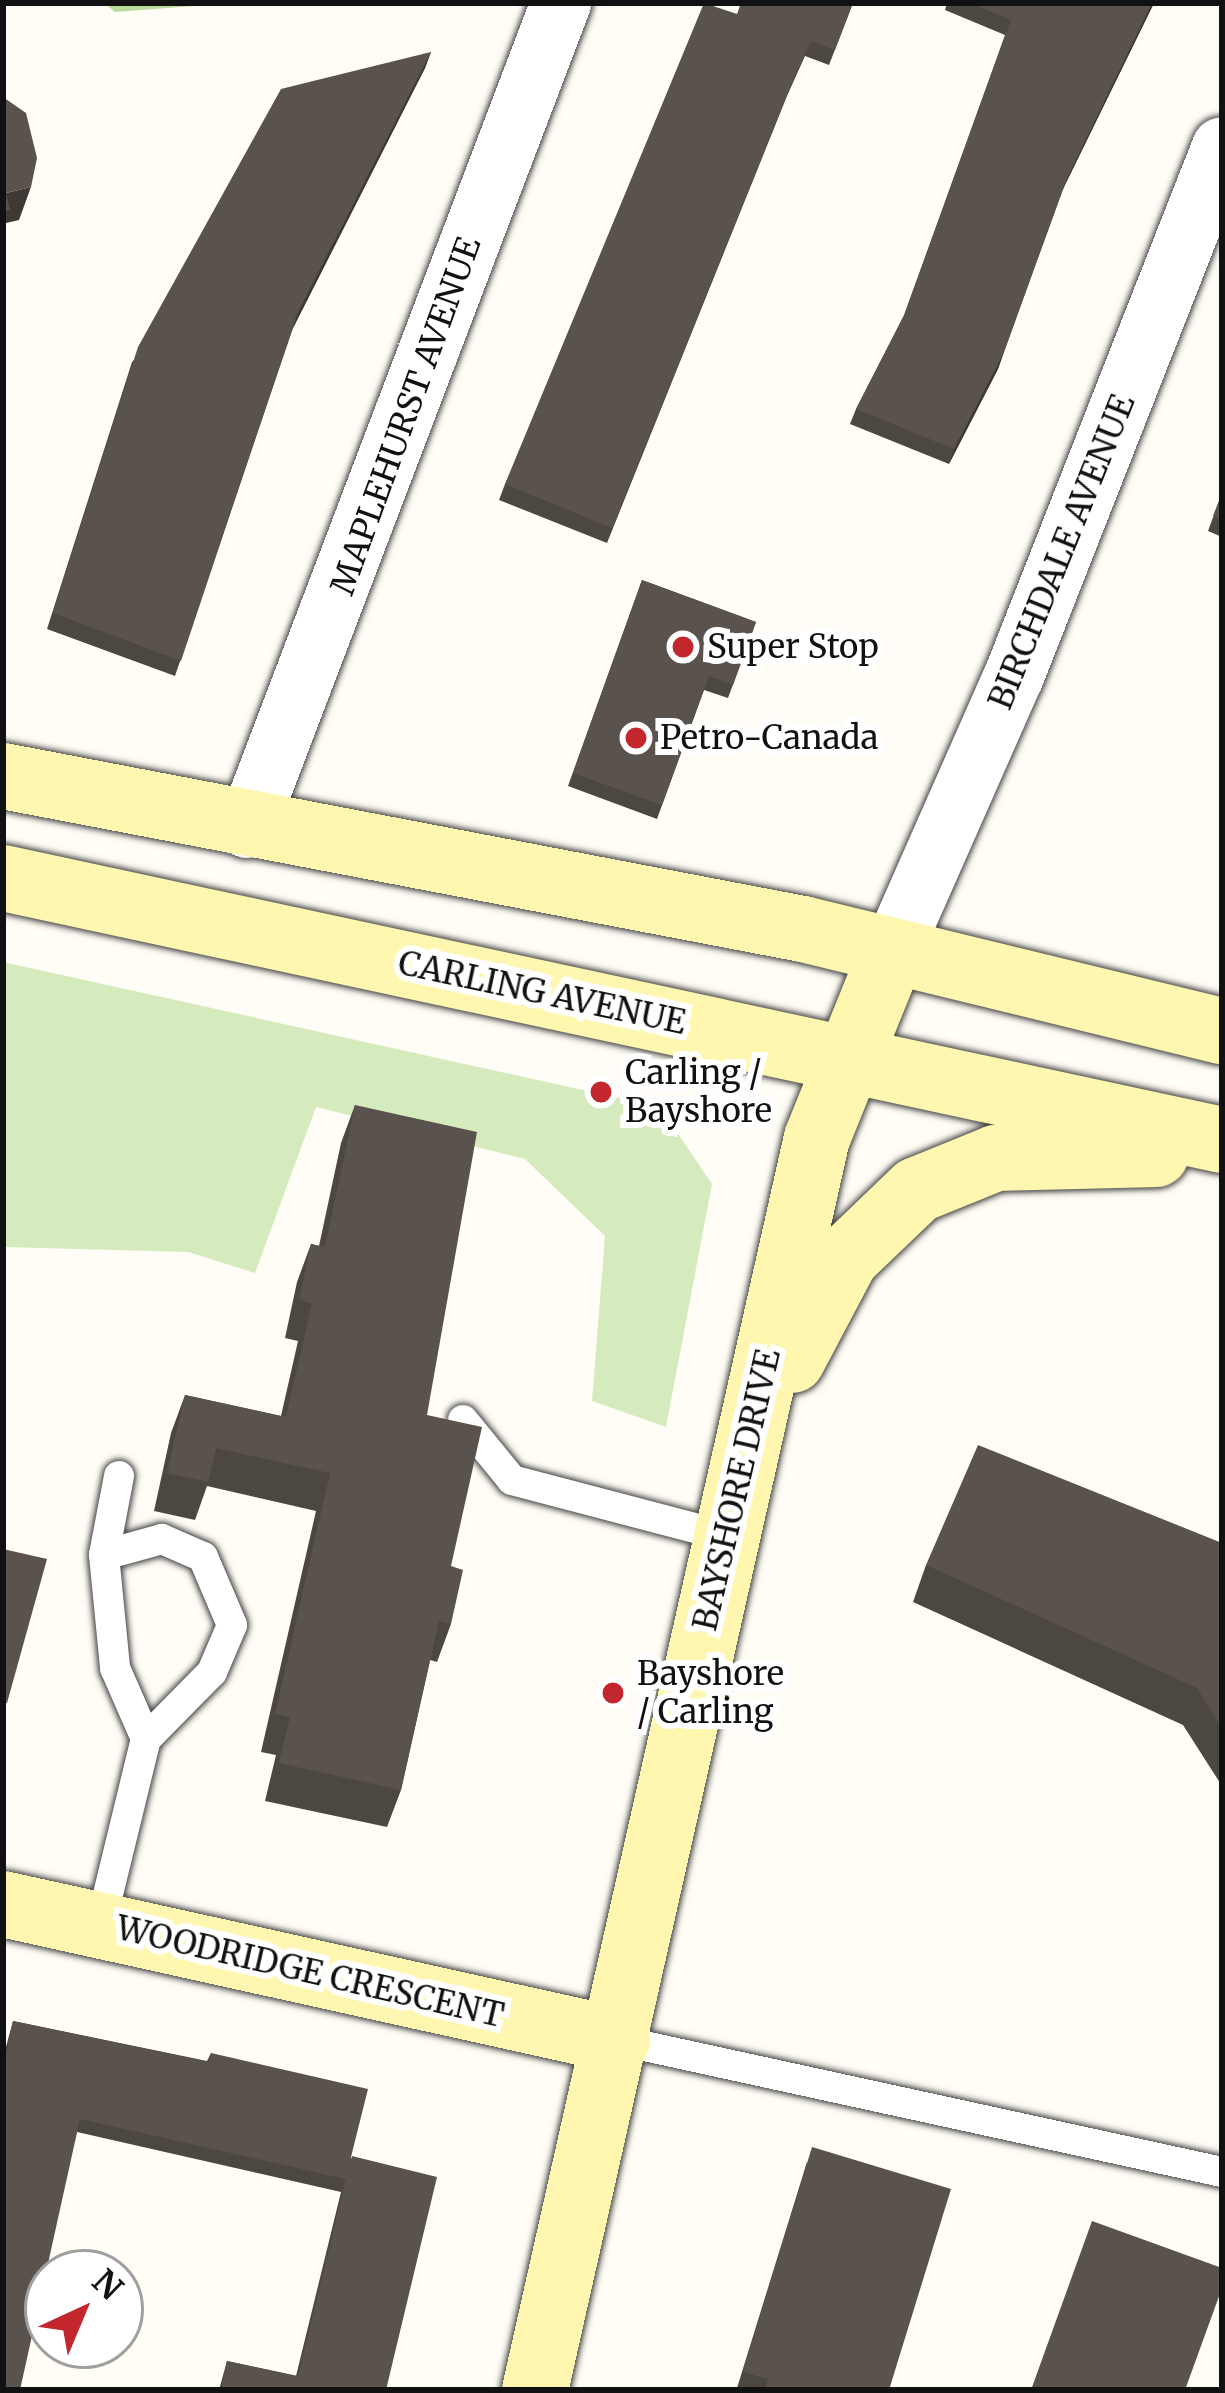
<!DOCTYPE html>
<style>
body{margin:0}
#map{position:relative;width:1225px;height:2393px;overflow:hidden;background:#fffdf5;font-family:Merriweather,serif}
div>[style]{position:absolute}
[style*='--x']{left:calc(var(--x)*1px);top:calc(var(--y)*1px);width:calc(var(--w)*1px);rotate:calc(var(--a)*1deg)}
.green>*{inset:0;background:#d5ebbd}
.forest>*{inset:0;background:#b9dc9c}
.roads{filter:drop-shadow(0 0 3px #444) drop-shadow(0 0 3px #444)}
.lane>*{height:30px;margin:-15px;padding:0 15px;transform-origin:15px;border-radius:15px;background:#fff}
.street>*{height:60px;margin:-30px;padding:0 30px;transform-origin:30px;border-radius:30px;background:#fff}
.secondary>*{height:66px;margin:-33px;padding:0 33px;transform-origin:33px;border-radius:33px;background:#fff6b0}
.wall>*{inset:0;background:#4d4742}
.shaded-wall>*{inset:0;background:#3f3936}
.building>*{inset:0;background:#5a524d}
.dots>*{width:33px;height:33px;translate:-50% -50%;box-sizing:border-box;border:6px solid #fff;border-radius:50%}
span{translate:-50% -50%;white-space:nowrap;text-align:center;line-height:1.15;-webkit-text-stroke:12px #fff;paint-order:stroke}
.street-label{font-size:33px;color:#111}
.poi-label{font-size:33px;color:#111}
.left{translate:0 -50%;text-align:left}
.frame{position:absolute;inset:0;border:6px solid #111;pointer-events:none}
.north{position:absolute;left:24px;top:2249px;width:120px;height:120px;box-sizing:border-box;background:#fff;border:3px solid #a0a0a0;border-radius:50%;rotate:44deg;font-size:33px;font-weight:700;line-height:48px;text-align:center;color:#111}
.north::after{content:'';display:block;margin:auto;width:42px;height:54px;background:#c4262e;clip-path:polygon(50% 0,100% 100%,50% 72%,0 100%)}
</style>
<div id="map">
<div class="green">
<i style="clip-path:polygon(3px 962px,660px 1107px,712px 1184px,666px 1427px,592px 1401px,605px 1236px,525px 1159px,316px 1107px,255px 1273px,188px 1252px,3px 1247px)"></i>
</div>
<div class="forest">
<i style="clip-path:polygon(104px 3px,233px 3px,115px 12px)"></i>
</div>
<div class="roads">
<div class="lane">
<i style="--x:463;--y:1420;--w:77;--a:50.8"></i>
<i style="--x:512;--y:1480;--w:221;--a:14.7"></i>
<i style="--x:119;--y:1476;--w:80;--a:100.8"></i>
<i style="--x:104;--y:1555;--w:114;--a:84.4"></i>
<i style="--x:115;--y:1668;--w:77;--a:66.4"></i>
<i style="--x:101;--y:1923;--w:189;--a:-76.3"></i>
<i style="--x:146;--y:1739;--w:94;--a:-45.4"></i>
<i style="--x:212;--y:1672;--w:51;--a:-66.9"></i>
<i style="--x:232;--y:1625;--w:74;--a:-113.1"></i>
<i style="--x:203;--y:1557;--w:45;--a:-156.3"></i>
<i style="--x:162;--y:1539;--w:60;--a:164.6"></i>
<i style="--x:617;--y:2040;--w:619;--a:12.31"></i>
</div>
<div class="street">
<i style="--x:247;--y:828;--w:883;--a:-69.16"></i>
<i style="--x:892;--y:952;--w:302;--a:-66.2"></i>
<i style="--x:1014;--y:676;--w:568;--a:-68.54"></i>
</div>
<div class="secondary">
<i style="--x:3;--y:776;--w:814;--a:10.83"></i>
<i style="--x:803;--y:929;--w:431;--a:13.7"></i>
<i style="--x:3;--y:878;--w:1247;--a:12.13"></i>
<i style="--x:792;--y:1360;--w:115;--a:-62.1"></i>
<i style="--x:846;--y:1258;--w:98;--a:-43.8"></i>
<i style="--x:917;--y:1190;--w:85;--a:-22.1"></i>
<i style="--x:996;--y:1158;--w:160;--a:-1.4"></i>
<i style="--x:3;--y:1904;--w:629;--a:12.49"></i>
<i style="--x:535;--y:2390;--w:1283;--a:-77.31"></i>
<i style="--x:817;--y:1138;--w:201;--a:-68"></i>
</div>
</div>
<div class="wall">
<i style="clip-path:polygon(853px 3px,829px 65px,805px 56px,787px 96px,607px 543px,499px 500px,505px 484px,737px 14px)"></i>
<i style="clip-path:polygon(947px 3px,1154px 3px,1062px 191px,998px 369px,949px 464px,850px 424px,856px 409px,904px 316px,1005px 35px,945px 10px)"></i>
<i style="clip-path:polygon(431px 52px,425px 68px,293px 328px,175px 676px,47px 629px,132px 362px)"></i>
<i style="clip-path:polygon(1222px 493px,1222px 537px,1208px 531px)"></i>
<i style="clip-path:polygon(642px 580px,756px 622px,728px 698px,704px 690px,657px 819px,568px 786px)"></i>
<i style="clip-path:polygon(355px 1105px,427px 1415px,451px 1566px,451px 1624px,437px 1662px,430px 1660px,401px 1790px,387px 1827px,265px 1801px,276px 1755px,261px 1752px,316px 1511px,207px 1486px,195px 1520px,154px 1511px,171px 1433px,185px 1395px,281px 1416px,298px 1341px,285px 1338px,297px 1282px,311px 1244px,319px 1246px,341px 1143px)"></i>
<i style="clip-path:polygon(1222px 1543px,1222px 1786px,1183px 1725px,913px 1602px,926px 1565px)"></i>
<i style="clip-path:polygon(13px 2021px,207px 2061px,211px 2053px,351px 2158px,386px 2390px,219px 2390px,227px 2361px,296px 2376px,341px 2192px,77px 2132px,3px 2390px,3px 2058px)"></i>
<i style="clip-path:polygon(807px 2162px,889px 2390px,746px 2390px,737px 2388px)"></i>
</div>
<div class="shaded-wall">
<i style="clip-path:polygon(1152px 3px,1154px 3px,1062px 191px,1068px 176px)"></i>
<i style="clip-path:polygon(431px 52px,425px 68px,292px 330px,297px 314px)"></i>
<i style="clip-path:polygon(31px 187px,19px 220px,6px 223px,3px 231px,3px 202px,6px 193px)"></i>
<i style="clip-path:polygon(1003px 354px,998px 369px,949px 464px,954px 449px)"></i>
</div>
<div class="building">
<i style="clip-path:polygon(704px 3px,737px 14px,741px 3px,853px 3px,835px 50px,811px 41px,793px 80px,612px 528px,505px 484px)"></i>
<i style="clip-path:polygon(970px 3px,1152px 3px,1068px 176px,1003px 354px,954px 449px,856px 409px,904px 315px,1011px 20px)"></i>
<i style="clip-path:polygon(431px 52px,297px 314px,181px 661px,53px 613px,138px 347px,281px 89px)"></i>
<i style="clip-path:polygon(3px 97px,26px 113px,37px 158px,31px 187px,6px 193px,10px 210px,3px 212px)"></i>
<i style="clip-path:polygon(1222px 493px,1222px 519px,1213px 516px)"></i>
<i style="clip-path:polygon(642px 580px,756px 622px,733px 685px,709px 676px,662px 805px,573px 773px)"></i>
<i style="clip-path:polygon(355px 1105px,477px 1132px,427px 1415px,482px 1427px,451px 1566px,463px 1570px,451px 1624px,439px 1621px,401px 1790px,279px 1763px,290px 1717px,275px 1714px,330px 1473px,216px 1448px,208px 1482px,167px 1473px,185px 1395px,286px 1417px,312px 1303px,299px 1300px,311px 1244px,325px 1247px)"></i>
<i style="clip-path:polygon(978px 1445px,1222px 1543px,1222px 1729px,1197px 1688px,926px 1565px)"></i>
<i style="clip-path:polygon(3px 1549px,47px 1559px,7px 1703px,3px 1702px)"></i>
<i style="clip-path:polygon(13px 2021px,209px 2062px,211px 2053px,368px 2089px,346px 2177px,352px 2156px,437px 2177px,386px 2390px,221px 2390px,227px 2361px,298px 2376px,346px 2179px,80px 2119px,20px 2390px,3px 2390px,3px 2068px)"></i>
<i style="clip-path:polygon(812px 2147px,951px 2189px,889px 2390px,764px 2390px,768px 2379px,743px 2372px)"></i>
<i style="clip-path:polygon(1092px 2221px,1222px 2268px,1222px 2288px,1185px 2390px,1031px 2390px)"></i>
</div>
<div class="dots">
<i style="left:683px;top:647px;background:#c4262e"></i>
<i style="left:636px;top:738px;background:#c4262e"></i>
<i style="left:601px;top:1092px;background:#c4262e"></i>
<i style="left:613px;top:1693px;background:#c4262e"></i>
</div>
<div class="street-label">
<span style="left:406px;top:416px;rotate:-70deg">MAPLEHURST AVENUE</span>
<span style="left:1062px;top:552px;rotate:-68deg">BIRCHDALE AVENUE</span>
<span style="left:542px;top:993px;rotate:12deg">CARLING AVENUE</span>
<span style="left:737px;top:1490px;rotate:-77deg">BAYSHORE DRIVE</span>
<span style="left:310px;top:1972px;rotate:13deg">WOODRIDGE CRESCENT</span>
</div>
<div class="poi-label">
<span class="left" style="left:707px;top:647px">Super Stop</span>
<span class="left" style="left:660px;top:738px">Petro-Canada</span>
<span class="left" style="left:625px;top:1092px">Carling /<br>Bayshore</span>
<span class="left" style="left:637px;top:1693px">Bayshore<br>/ Carling</span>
</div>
<div class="frame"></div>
<div class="north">N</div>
</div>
